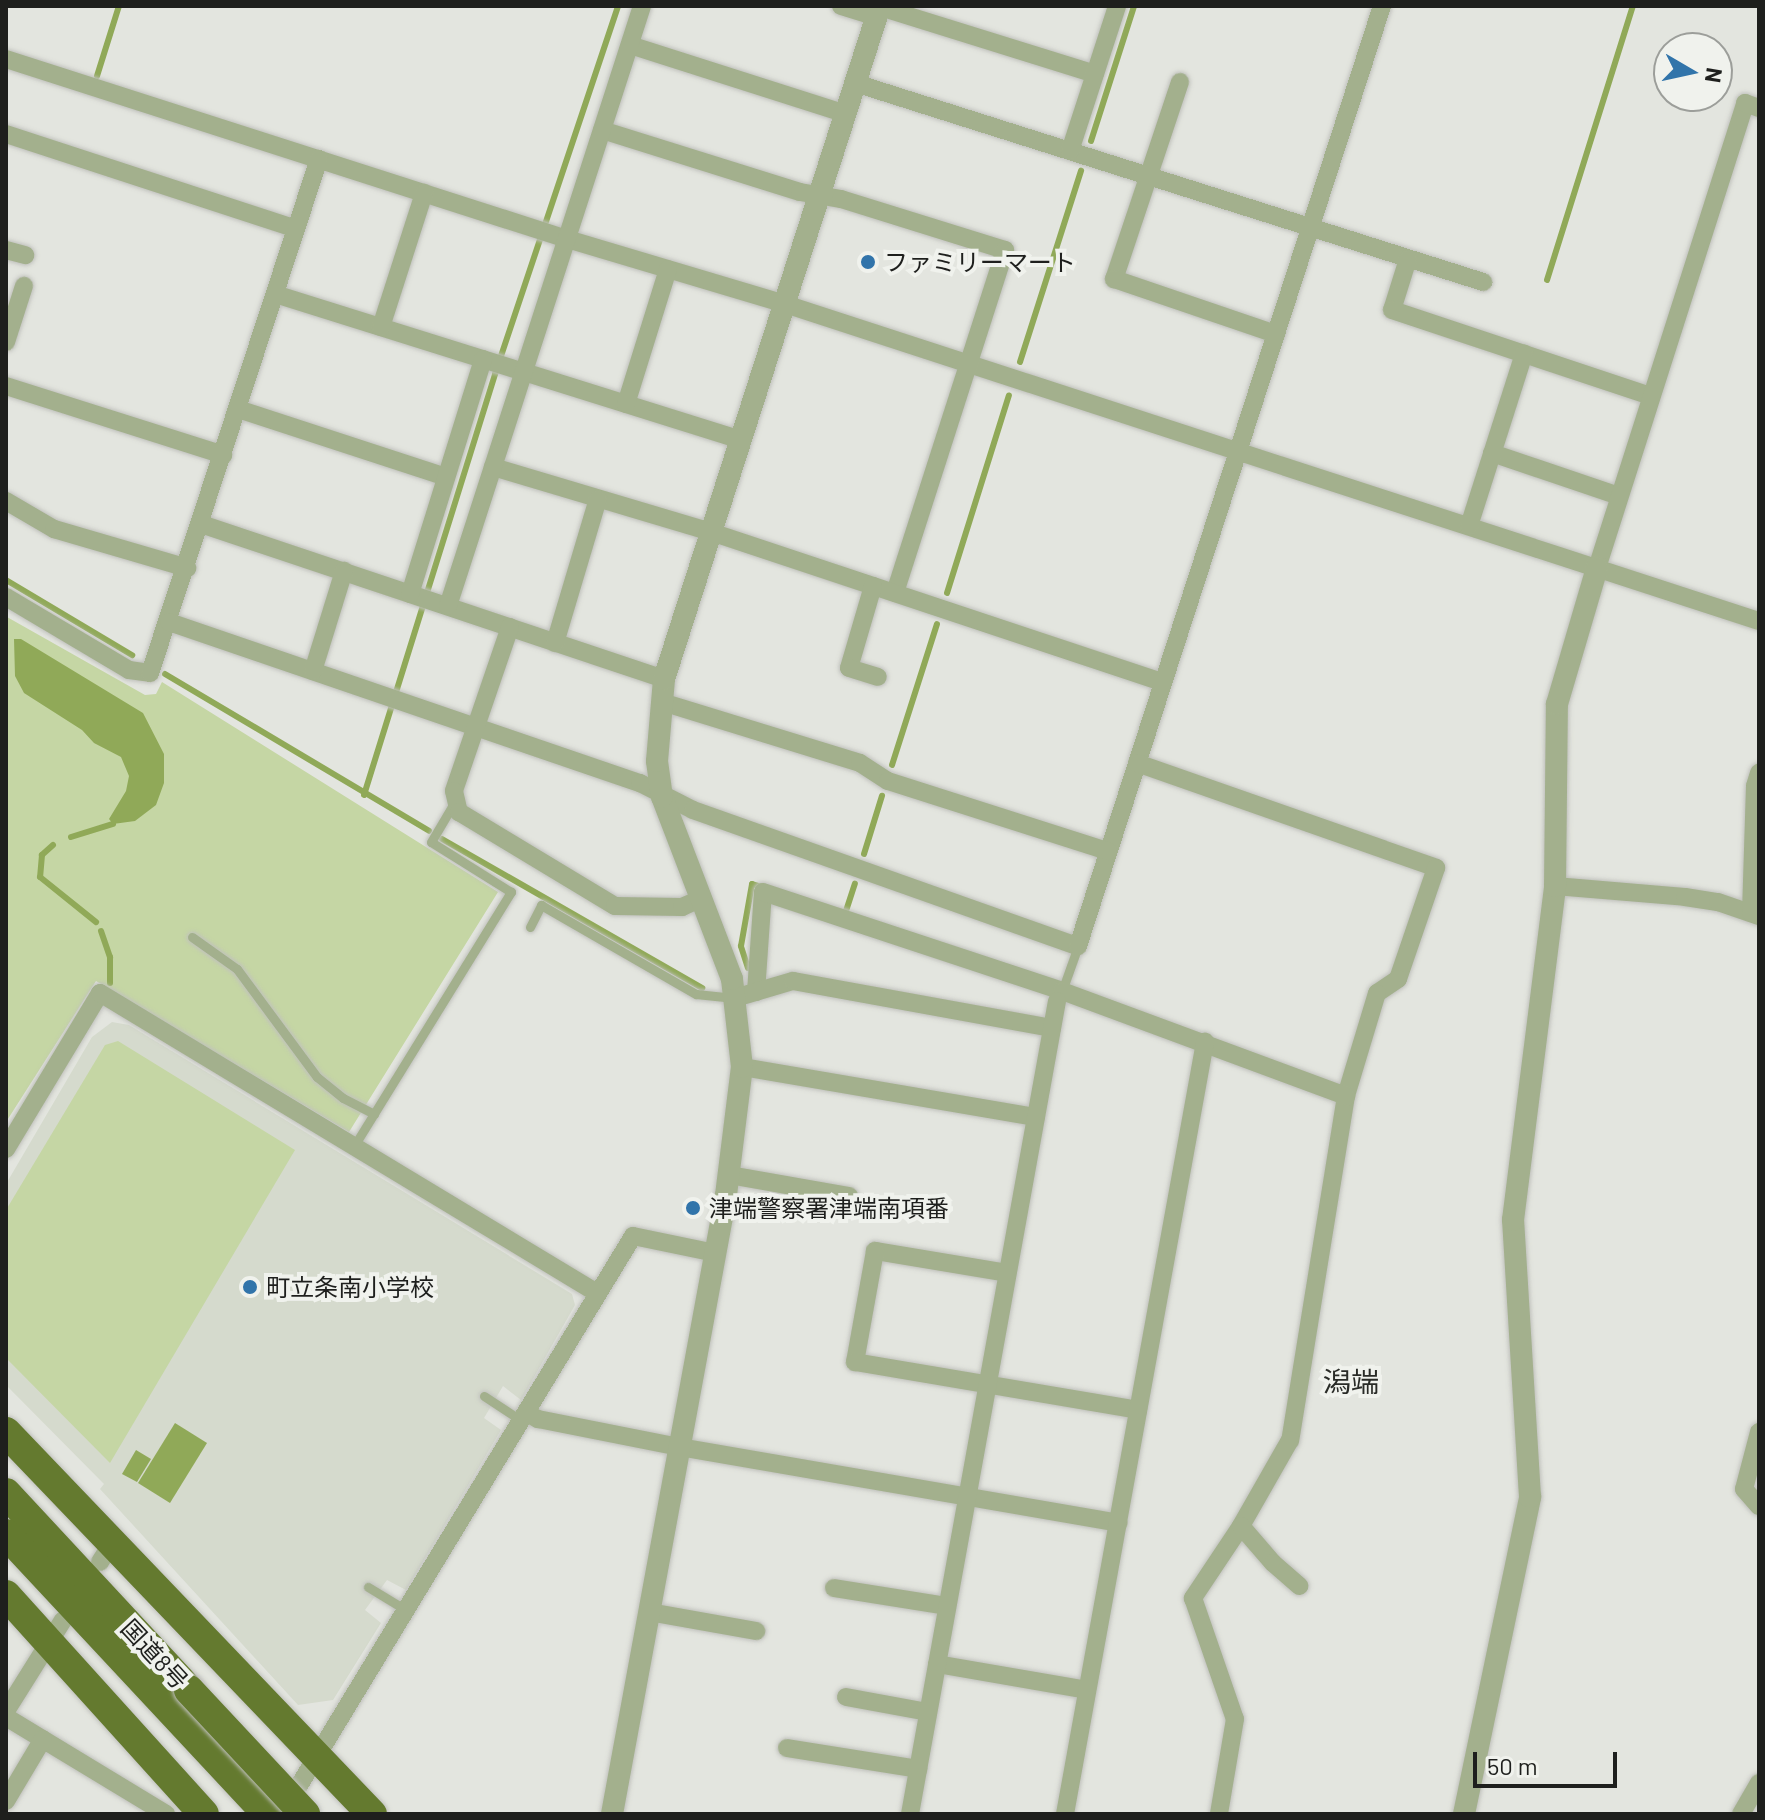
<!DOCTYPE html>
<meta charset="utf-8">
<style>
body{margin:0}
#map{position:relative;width:1765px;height:1820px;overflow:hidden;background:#e3e5df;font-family:Barlow,"Noto Sans JP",sans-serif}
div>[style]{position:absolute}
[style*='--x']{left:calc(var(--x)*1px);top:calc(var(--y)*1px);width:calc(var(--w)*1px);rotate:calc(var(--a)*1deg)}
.built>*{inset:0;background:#d5dacd}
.green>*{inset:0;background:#c5d6a4}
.water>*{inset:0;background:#90a958}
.stream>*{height:6px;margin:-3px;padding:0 3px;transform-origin:3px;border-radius:3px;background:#90a958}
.roads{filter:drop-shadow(0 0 2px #c0c1bc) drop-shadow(0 0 2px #c0c1bc)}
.service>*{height:9px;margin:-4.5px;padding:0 4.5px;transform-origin:4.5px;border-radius:4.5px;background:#a3b08d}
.minor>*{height:18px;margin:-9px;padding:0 9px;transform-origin:9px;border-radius:9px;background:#a3b08d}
.tertiary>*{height:22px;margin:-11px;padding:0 11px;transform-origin:11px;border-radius:11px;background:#a3b08d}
.trunk>*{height:30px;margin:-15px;padding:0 15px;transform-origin:15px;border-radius:15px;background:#647a2f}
.bridges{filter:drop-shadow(0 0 2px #c0c1bc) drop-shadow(0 0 2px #c0c1bc)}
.trunk-bridge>*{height:30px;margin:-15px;padding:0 15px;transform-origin:15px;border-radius:15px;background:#647a2f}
.dots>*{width:22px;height:22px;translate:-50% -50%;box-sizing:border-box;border:4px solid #f0f2ed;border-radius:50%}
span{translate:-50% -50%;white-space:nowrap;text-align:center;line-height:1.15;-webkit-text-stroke:8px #f0f2ed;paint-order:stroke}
.poi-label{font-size:24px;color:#1e1f1d}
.left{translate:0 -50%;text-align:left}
.street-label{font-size:24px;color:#1e1f1d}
.quarter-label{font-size:28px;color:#292b27}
.frame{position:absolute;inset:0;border:8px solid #1e1f1d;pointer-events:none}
.north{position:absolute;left:1653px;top:32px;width:80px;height:80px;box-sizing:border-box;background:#f0f2ed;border:2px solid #9c9e9a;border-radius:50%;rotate:99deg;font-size:22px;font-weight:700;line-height:32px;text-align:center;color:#1e1f1d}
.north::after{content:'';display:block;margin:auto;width:28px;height:36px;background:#3174aa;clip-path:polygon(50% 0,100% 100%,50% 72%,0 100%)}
.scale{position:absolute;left:1473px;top:1752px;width:144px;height:36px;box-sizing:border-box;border:4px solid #1e1f1d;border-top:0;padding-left:10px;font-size:24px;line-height:28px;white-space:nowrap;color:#1e1f1d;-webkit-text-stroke:6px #f0f2ed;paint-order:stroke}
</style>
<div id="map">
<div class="built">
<i style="clip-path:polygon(112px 1022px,129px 1025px,572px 1294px,575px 1305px,521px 1400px,503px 1386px,484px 1418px,501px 1430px,406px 1590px,387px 1580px,365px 1610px,381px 1623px,333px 1700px,298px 1705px,100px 1489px,104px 1484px,6px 1385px,6px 1184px,92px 1037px)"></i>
</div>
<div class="green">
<i style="clip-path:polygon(7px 617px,145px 695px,156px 694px,162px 682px,498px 892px,349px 1132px,96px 981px,6px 1122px)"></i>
<i style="clip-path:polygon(118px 1041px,295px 1150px,110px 1463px,6px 1358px,6px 1210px,105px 1045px)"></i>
</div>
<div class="water">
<i style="clip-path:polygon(14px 639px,21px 639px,143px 713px,164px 754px,164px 783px,156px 805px,135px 821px,113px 824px,109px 819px,126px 791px,129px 776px,121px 757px,94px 743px,82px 730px,24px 693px,15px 676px)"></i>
<i style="clip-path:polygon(175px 1423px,207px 1443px,170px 1503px,138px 1483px)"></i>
<i style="clip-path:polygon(136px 1450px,151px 1459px,137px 1482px,122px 1474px)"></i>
</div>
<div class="stream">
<i style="--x:97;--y:76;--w:73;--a:-72.6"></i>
<i style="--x:1091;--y:141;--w:142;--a:-72.3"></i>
<i style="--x:1547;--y:280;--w:287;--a:-72.6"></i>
<i style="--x:1020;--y:362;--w:201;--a:-72.3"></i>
<i style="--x:6;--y:580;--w:147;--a:30.8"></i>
<i style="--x:947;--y:593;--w:207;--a:-72.6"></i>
<i style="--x:165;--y:674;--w:307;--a:30.7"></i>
<i style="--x:892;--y:765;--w:148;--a:-72.3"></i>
<i style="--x:364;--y:795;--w:441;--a:-72.7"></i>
<i style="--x:495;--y:374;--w:388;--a:-71.5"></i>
<i style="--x:71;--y:837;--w:44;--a:-17.2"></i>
<i style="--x:442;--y:839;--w:300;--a:29.8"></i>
<i style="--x:53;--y:845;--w:15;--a:138"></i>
<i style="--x:42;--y:855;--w:22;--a:95"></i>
<i style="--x:40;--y:877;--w:72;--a:38.8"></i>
<i style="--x:864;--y:854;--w:61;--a:-72.8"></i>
<i style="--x:845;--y:914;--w:32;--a:-72"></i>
<i style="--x:101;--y:931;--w:28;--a:71"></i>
<i style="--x:110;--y:957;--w:26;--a:90"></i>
<i style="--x:748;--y:968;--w:23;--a:-108"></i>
<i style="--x:741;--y:946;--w:63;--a:-79.9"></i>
<i style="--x:752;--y:884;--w:10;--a:17"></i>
</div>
<div class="roads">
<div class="service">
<i style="--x:530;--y:927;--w:25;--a:-63"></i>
<i style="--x:541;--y:905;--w:179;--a:29.9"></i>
<i style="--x:696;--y:994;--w:36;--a:6"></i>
<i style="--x:192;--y:937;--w:55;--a:35.4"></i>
<i style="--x:237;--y:969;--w:134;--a:53.5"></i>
<i style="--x:317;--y:1077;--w:33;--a:39"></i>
<i style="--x:343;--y:1098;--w:35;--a:27"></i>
<i style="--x:1062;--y:991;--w:48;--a:-70.4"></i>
<i style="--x:354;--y:1146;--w:299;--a:-58.3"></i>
<i style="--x:511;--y:892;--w:94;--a:-148"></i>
<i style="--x:431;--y:842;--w:45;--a:-59.5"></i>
<i style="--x:484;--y:1396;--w:45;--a:33.3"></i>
<i style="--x:368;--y:1587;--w:44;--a:31.2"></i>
</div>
<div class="minor">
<i style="--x:841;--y:6;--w:37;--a:17"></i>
<i style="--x:880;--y:7;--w:225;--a:17.3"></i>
<i style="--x:630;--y:45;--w:227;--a:17.7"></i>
<i style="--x:6;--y:59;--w:589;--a:17.79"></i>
<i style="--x:567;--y:239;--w:227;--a:16.6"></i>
<i style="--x:785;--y:304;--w:1024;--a:18.03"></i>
<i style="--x:1180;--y:82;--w:208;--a:108.5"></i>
<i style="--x:1114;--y:279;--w:171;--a:18.8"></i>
<i style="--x:855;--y:83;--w:659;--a:17.58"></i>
<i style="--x:602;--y:130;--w:207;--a:17.4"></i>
<i style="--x:800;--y:192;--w:42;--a:9.7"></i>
<i style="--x:841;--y:199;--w:172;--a:17.3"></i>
<i style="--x:1005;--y:250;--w:360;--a:107.8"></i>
<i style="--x:6;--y:134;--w:305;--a:18.1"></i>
<i style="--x:1070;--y:151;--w:152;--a:-72"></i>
<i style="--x:6;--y:250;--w:20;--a:15"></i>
<i style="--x:1408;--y:259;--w:53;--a:107.4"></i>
<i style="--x:1392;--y:310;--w:273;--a:18.4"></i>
<i style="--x:275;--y:294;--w:488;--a:17.4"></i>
<i style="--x:381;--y:327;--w:141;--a:-72.2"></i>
<i style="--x:6;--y:342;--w:59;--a:-72.2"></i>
<i style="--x:6;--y:386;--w:228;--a:17.6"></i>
<i style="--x:626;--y:404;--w:141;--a:-72.7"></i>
<i style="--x:238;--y:409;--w:219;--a:18.1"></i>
<i style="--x:1492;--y:453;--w:134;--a:18.7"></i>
<i style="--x:493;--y:467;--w:227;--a:16.6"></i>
<i style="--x:711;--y:532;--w:476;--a:18.4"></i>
<i style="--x:6;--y:501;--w:56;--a:30.3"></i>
<i style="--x:54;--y:529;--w:139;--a:16.3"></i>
<i style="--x:201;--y:524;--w:488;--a:18.5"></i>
<i style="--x:1469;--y:526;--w:181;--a:-72.3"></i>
<i style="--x:1597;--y:568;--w:488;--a:-72.3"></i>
<i style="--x:1745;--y:103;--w:15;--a:20"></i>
<i style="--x:873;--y:586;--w:85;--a:106.3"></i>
<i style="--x:849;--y:668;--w:30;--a:17"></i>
<i style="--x:410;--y:594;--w:246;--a:-72.7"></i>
<i style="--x:6;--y:597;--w:143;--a:30.7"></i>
<i style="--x:129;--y:670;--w:21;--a:8"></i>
<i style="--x:150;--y:673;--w:541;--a:-71.8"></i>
<i style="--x:448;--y:606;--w:631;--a:-72.08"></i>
<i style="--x:169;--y:622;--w:498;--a:18.9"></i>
<i style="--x:640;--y:783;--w:59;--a:27"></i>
<i style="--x:693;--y:810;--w:408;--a:19.5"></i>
<i style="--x:1078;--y:946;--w:988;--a:-72.08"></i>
<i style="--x:510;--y:627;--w:173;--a:108.9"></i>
<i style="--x:454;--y:791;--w:22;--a:77"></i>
<i style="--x:459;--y:812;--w:182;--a:31.1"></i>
<i style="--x:615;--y:906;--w:67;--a:0.9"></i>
<i style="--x:682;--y:907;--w:20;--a:-24"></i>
<i style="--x:555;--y:643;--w:150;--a:-73.4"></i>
<i style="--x:313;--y:671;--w:105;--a:-72.8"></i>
<i style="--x:662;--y:702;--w:207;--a:17.1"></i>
<i style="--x:860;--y:763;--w:33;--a:33"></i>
<i style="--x:888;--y:781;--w:231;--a:17.7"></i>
<i style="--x:1137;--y:763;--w:317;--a:19.3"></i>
<i style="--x:1436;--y:868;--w:117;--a:108.9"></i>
<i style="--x:1398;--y:979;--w:25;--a:146"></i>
<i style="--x:1377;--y:993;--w:108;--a:106.8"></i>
<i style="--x:1346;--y:1096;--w:349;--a:99.2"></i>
<i style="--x:1290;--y:1440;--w:99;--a:119.7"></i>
<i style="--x:1241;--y:1526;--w:87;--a:123.7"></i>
<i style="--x:1193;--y:1598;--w:128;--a:70.9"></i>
<i style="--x:1235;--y:1719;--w:96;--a:99.6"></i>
<i style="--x:1555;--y:886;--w:130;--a:4.8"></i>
<i style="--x:1685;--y:897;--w:33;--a:9"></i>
<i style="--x:1718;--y:902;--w:43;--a:18.9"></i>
<i style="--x:1751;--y:913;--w:127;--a:-88.2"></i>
<i style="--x:1755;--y:786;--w:14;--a:-73"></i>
<i style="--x:756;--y:992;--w:100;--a:-86"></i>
<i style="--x:763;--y:892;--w:315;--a:18.3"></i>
<i style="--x:1062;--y:991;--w:303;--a:20.3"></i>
<i style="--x:745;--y:995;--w:50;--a:-16.3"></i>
<i style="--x:793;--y:981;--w:263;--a:10.3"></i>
<i style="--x:742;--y:1067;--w:298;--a:9.7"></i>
<i style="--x:6;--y:1149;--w:182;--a:-58.9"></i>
<i style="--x:100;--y:993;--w:581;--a:31.12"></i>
<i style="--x:729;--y:1175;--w:122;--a:9.9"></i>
<i style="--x:1007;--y:1273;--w:134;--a:-170.5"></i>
<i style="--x:875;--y:1251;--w:113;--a:100.2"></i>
<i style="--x:855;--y:1362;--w:287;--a:9.6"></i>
<i style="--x:527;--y:1413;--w:13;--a:29"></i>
<i style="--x:538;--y:1419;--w:144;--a:11.2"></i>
<i style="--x:679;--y:1447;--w:446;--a:9.8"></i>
<i style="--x:1759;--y:1432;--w:59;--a:104.7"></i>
<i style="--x:1744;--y:1489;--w:23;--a:49"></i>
<i style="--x:1241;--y:1526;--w:49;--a:49.1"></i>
<i style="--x:1273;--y:1563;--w:35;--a:41"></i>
<i style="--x:100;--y:1562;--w:22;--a:-58"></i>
<i style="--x:834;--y:1588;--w:114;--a:9.1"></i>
<i style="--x:649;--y:1612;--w:109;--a:10.1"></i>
<i style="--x:937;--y:1664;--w:152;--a:9.8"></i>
<i style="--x:846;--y:1697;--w:83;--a:10.4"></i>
<i style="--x:6;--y:1711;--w:107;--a:-57.9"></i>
<i style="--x:6;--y:1717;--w:187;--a:31.2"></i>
<i style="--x:787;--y:1748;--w:133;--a:9.1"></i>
<i style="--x:300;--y:1784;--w:641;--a:-58.71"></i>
<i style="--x:633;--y:1236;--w:84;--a:11.7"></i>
<i style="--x:6;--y:1801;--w:72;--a:-59.2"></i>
<i style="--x:910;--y:1814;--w:826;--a:-79.75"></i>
<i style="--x:1065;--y:1814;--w:785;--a:-79.72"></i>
<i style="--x:1741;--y:1814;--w:36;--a:-60"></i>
</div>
<div class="tertiary">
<i style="--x:612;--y:1814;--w:629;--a:-79.56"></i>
<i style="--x:726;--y:1195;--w:129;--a:-82.9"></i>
<i style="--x:742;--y:1067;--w:89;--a:-96.5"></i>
<i style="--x:732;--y:979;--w:195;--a:-111"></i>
<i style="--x:662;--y:797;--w:36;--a:-98"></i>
<i style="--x:657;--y:761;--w:82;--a:-85.1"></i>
<i style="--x:664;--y:679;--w:707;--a:-72.21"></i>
<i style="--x:1464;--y:1814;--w:324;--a:-78.2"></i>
<i style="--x:1530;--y:1497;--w:278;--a:-93.5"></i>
<i style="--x:1513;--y:1220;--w:337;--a:-82.8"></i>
<i style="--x:1555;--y:886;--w:182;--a:-89.4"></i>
<i style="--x:1557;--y:704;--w:142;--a:-73.6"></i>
</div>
<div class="trunk">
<i style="--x:6;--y:1432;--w:529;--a:46.23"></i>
<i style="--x:6;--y:1493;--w:269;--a:47.1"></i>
<i style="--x:6;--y:1534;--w:383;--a:47"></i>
<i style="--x:6;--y:1595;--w:295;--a:47.9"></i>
</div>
</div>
<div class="bridges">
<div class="trunk-bridge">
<i style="--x:189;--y:1690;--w:170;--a:46.9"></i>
</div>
</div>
<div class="dots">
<i style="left:868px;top:262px;background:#3174aa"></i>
<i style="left:693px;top:1208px;background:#3174aa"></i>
<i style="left:250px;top:1287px;background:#3174aa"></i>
</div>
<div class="poi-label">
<span class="left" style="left:884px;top:262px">ファミリーマート</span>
<span class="left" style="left:709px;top:1208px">津端警察署津端南項番</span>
<span class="left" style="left:266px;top:1287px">町立条南小学校</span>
</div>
<div class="street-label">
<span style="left:155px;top:1654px;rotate:47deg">国道8号</span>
</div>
<div class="quarter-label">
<span style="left:1351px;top:1381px">潟端</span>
</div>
<div class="frame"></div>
<div class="north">N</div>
<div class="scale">50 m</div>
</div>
